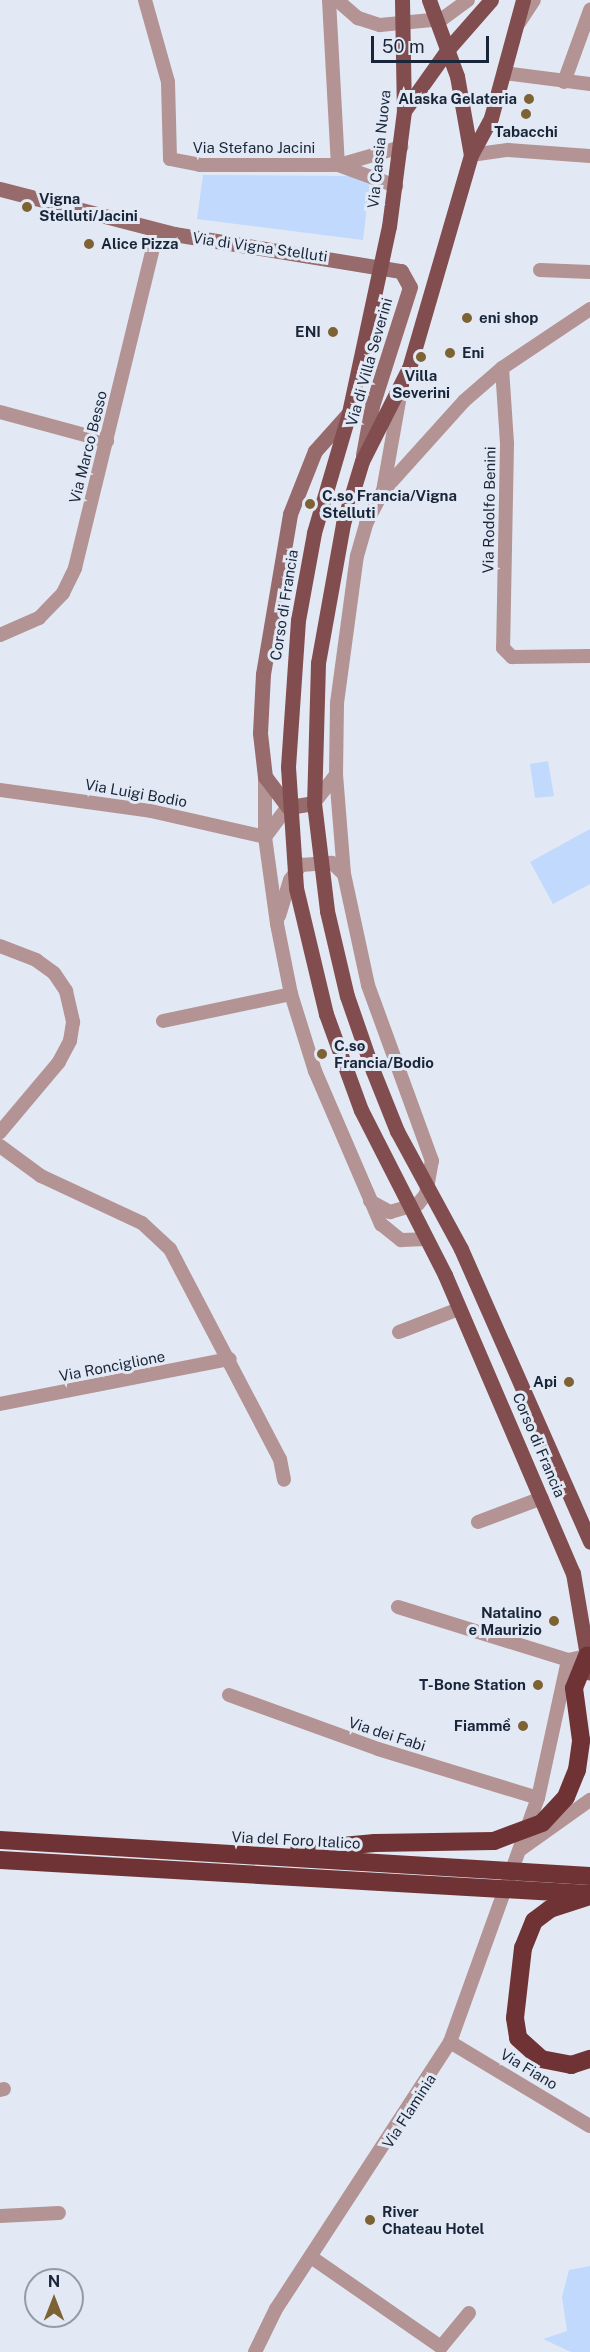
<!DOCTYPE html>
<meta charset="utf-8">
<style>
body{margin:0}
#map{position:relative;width:590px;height:2352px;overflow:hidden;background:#e2e9f4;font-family:"Public Sans",sans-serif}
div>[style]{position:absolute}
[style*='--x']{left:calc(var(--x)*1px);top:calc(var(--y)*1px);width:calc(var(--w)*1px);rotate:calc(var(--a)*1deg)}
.green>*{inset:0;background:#c1d9fd}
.street>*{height:14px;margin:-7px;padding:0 7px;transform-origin:7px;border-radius:7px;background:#b39393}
.secondary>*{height:15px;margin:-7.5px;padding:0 7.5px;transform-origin:7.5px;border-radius:7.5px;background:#976a6b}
.primary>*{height:15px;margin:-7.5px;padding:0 7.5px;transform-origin:7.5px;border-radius:7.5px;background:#824d4e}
.highway>*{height:18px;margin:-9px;padding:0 9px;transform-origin:9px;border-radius:9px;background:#6f3336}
.dots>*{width:16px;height:16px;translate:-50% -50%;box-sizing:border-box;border:3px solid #e2e9f4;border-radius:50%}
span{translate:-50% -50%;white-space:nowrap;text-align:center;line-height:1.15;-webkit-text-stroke:6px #e2e9f4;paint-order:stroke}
.poi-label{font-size:15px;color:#19263a;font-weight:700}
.right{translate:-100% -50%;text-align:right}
.left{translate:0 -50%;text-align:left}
.street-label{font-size:15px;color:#19263a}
.north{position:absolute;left:24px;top:2268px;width:60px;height:60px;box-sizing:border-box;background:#e2e9f4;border:2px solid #929baa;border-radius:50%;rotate:0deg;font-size:16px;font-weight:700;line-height:24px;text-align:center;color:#19263a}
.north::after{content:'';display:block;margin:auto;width:21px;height:27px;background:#7d6234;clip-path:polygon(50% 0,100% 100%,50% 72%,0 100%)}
.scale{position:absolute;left:371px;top:36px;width:118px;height:27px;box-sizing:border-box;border:3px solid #19263a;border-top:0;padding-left:8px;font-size:18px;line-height:21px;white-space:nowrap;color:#19263a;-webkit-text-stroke:4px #e2e9f4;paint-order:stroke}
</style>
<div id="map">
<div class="green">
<i style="clip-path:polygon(203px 175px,352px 176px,370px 182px,363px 240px,197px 219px)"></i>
<i style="clip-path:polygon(548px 761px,554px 796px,535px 798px,530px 764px)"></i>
<i style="clip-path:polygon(590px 829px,590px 884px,553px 904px,530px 862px)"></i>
<i style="clip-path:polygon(590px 2266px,590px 2352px,571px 2352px,543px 2339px,567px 2331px,562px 2297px,569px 2270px)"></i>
</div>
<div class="street">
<i style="--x:145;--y:0;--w:85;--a:74.3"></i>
<i style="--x:168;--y:82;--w:77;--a:88.5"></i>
<i style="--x:170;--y:159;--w:31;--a:11"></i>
<i style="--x:200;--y:165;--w:138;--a:0"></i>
<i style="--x:338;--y:165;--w:62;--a:19.9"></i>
<i style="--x:329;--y:0;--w:165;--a:86.9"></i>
<i style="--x:337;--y:0;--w:28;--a:41"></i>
<i style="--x:358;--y:18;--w:23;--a:18"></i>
<i style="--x:380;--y:25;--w:62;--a:-5.5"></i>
<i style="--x:442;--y:19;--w:32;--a:-36"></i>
<i style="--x:519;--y:23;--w:27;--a:-57"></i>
<i style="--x:504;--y:73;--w:87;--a:7.3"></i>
<i style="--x:564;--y:82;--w:77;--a:-70.1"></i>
<i style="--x:471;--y:155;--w:37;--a:-8"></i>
<i style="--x:508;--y:150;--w:82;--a:4.2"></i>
<i style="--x:339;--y:165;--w:65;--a:-16.2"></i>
<i style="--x:540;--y:270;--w:50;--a:2.3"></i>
<i style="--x:502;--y:368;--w:76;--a:86.2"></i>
<i style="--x:507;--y:444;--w:204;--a:91.1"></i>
<i style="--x:503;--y:648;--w:13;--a:45"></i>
<i style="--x:512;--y:657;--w:78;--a:-0.7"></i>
<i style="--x:0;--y:412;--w:111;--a:15.2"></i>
<i style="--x:383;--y:491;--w:97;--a:-79.9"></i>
<i style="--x:0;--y:635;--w:43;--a:-23.6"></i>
<i style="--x:39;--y:618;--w:35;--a:-46"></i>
<i style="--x:63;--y:593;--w:28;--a:-64"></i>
<i style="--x:75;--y:568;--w:347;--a:-76.3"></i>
<i style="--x:265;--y:777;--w:60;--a:90"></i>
<i style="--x:265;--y:837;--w:88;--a:82.1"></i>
<i style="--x:277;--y:924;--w:71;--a:78.7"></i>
<i style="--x:291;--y:994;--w:81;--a:72.7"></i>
<i style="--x:315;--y:1071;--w:167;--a:66.7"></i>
<i style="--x:381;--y:1224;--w:26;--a:39"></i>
<i style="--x:401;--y:1240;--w:25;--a:-2"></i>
<i style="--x:0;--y:790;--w:152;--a:7.9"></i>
<i style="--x:151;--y:811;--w:117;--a:12.8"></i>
<i style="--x:314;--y:803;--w:36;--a:-52"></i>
<i style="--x:265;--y:837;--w:38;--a:-53"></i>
<i style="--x:279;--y:916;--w:38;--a:-73"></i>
<i style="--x:290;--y:880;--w:19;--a:-54"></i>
<i style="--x:301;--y:865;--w:31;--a:-4"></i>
<i style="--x:332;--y:863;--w:16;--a:43"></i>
<i style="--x:0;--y:946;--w:39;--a:21"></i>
<i style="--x:36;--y:960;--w:22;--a:36"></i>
<i style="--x:54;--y:973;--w:22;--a:56"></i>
<i style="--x:66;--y:991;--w:32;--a:77"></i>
<i style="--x:73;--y:1022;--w:19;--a:99"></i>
<i style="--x:70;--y:1041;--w:24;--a:118"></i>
<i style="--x:59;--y:1062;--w:92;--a:130.1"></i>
<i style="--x:163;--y:1021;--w:131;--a:-11.9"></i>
<i style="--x:0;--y:1146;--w:51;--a:36.2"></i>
<i style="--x:41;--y:1176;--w:111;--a:25"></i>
<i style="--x:142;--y:1223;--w:38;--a:43"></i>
<i style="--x:170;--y:1249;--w:237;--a:62.4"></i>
<i style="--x:280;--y:1459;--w:21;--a:79"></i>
<i style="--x:370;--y:1201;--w:23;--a:29"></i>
<i style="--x:390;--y:1212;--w:29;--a:-16"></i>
<i style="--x:418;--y:1204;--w:13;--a:-51"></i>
<i style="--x:426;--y:1194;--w:34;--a:-80"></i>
<i style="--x:432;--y:1161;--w:187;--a:-110"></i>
<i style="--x:368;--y:985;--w:114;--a:-102.2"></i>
<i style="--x:344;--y:874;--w:99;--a:-94.6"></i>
<i style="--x:336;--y:775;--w:72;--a:-89.2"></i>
<i style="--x:337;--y:703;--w:148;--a:-82.3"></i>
<i style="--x:357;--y:556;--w:33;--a:-74"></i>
<i style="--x:366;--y:524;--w:37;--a:-63"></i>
<i style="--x:383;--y:491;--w:121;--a:-48"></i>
<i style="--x:464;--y:401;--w:50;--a:-41"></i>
<i style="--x:502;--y:368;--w:106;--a:-33.8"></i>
<i style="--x:399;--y:1332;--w:64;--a:-21"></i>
<i style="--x:0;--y:1404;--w:234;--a:-11.1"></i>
<i style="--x:478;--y:1522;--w:68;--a:-20.6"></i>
<i style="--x:398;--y:1607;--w:178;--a:17.3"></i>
<i style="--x:229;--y:1695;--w:158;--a:19.9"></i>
<i style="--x:378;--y:1749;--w:167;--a:17"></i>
<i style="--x:521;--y:1849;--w:85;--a:-35.4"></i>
<i style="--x:450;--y:2042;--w:163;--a:31"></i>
<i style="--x:0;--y:2090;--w:4;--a:-14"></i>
<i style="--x:0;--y:2216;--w:59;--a:-2.9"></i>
<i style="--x:311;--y:2257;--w:158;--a:34.7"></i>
<i style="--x:441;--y:2347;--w:44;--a:-50.5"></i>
<i style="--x:255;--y:2352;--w:48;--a:-64"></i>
<i style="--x:276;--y:2309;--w:319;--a:-56.9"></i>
<i style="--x:450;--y:2042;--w:259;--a:-70.2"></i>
<i style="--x:538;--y:1798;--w:141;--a:-77.7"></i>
<i style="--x:568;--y:1660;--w:19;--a:-12"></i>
</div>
<div class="secondary">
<i style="--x:0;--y:189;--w:180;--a:14.5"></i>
<i style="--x:174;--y:234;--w:230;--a:9.3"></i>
<i style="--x:401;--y:271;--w:18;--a:61"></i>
<i style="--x:410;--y:287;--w:125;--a:107.7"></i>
<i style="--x:372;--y:406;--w:50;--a:100.4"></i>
<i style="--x:314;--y:803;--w:26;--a:171"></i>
<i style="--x:288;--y:807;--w:38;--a:-127"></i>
<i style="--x:265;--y:777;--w:44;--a:-96.5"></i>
<i style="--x:260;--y:733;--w:59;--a:-87.1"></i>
<i style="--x:263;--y:674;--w:162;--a:-80.4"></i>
<i style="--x:290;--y:514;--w:68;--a:-68.4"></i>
<i style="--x:315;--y:451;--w:51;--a:-48.2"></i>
</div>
<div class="primary">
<i style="--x:402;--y:0;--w:111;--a:89"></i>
<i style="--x:404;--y:111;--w:116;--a:97.4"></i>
<i style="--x:389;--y:226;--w:191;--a:102.1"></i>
<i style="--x:349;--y:413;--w:125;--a:106.3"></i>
<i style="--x:314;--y:533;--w:88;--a:100.4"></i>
<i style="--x:298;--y:620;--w:147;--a:93.9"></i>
<i style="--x:288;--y:767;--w:121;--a:86.2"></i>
<i style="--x:296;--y:888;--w:130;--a:76.6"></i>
<i style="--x:326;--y:1014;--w:102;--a:70"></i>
<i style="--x:361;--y:1110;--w:185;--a:63"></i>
<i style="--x:445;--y:1275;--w:324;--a:66.8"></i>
<i style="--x:573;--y:1573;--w:101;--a:80.4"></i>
<i style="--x:429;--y:0;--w:81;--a:69.8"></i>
<i style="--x:457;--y:76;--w:80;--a:80"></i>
<i style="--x:523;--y:0;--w:122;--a:105.2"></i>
<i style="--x:491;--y:118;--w:42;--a:118.4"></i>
<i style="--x:471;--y:155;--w:222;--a:106.2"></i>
<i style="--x:409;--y:368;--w:104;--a:116.8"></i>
<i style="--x:362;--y:461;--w:66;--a:106.8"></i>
<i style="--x:343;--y:524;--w:141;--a:100.2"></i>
<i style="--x:318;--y:663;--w:140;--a:91.6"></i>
<i style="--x:314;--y:803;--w:109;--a:83.1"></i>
<i style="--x:327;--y:911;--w:87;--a:76.8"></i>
<i style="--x:347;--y:996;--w:79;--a:70.9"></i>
<i style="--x:373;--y:1071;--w:65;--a:68.2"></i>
<i style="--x:397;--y:1131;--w:134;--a:61.5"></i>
<i style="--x:461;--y:1249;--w:320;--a:66.2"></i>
<i style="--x:404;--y:111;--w:76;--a:-54.6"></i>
<i style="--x:448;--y:49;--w:65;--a:-48.7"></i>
</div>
<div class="highway">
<i style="--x:0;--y:1840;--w:591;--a:3.49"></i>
<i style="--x:299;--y:1850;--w:76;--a:-5.3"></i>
<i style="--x:375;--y:1843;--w:119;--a:-1"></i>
<i style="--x:494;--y:1841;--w:51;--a:-20.6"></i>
<i style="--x:542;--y:1823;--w:35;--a:-47"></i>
<i style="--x:566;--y:1797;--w:29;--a:-68"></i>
<i style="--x:577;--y:1770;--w:30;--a:-82"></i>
<i style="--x:581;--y:1740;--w:52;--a:-97.7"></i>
<i style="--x:574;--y:1688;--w:35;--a:-68"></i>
<i style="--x:0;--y:1860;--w:591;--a:3.3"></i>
<i style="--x:587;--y:1897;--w:39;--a:162"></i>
<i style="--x:550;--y:1909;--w:20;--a:143"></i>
<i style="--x:534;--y:1921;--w:29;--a:112"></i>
<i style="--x:523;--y:1948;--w:70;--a:96.5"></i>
<i style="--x:515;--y:2018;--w:20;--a:81"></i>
<i style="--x:518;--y:2038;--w:31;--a:42"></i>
<i style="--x:541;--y:2059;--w:31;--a:11"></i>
<i style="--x:571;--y:2065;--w:20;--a:-18"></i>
</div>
<div class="dots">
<i style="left:529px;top:99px;background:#7d6234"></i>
<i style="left:526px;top:114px;background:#7d6234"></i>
<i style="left:27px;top:207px;background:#7d6234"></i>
<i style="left:89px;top:244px;background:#7d6234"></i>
<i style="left:467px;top:318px;background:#7d6234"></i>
<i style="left:333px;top:332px;background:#7d6234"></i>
<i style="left:450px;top:353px;background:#7d6234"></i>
<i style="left:421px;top:357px;background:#7d6234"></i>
<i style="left:310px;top:504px;background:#7d6234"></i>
<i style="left:322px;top:1054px;background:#7d6234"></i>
<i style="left:569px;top:1382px;background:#7d6234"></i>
<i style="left:554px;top:1621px;background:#7d6234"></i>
<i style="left:538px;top:1685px;background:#7d6234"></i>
<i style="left:523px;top:1726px;background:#7d6234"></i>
<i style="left:370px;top:2220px;background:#7d6234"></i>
</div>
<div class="poi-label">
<span class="right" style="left:517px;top:99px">Alaska Gelateria</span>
<span style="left:526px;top:132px">Tabacchi</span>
<span class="left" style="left:39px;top:207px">Vigna<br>Stelluti/Jacini</span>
<span class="left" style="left:101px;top:244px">Alice Pizza</span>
<span class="left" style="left:479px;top:318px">eni shop</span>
<span class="right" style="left:321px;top:332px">ENI</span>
<span class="left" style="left:462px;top:353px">Eni</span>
<span style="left:421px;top:384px">Villa<br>Severini</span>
<span class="left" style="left:322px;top:504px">C.so Francia/Vigna<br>Stelluti</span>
<span class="left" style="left:334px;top:1054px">C.so<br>Francia/Bodio</span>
<span class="right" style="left:557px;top:1382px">Api</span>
<span class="right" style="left:542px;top:1621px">Natalino<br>e Maurizio</span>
<span class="right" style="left:526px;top:1685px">T-Bone Station</span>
<span class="right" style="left:511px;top:1726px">Fiammề</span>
<span class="left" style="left:382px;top:2220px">River<br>Chateau Hotel</span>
</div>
<div class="street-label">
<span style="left:254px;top:148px">Via Stefano Jacini</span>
<span style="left:379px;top:149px;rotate:-84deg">Via Cassia Nuova</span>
<span style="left:260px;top:247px;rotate:8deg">Via di Vigna Stelluti</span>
<span style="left:369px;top:362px;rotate:-74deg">Via di Villa Severini</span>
<span style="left:88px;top:447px;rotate:-76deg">Via Marco Besso</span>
<span style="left:489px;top:510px;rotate:-89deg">Via Rodolfo Benini</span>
<span style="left:284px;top:605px;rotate:-81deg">Corso di Francia</span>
<span style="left:136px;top:793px;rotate:10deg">Via Luigi Bodio</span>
<span style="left:112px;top:1366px;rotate:-11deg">Via Ronciglione</span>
<span style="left:539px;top:1445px;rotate:67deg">Corso di Francia</span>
<span style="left:387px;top:1734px;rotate:18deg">Via dei Fabi</span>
<span style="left:296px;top:1840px;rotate:3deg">Via del Foro Italico</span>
<span style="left:529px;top:2069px;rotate:31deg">Via Fiano</span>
<span style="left:409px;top:2111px;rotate:-57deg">Via Flaminia</span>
</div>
<div class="north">N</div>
<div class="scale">50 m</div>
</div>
